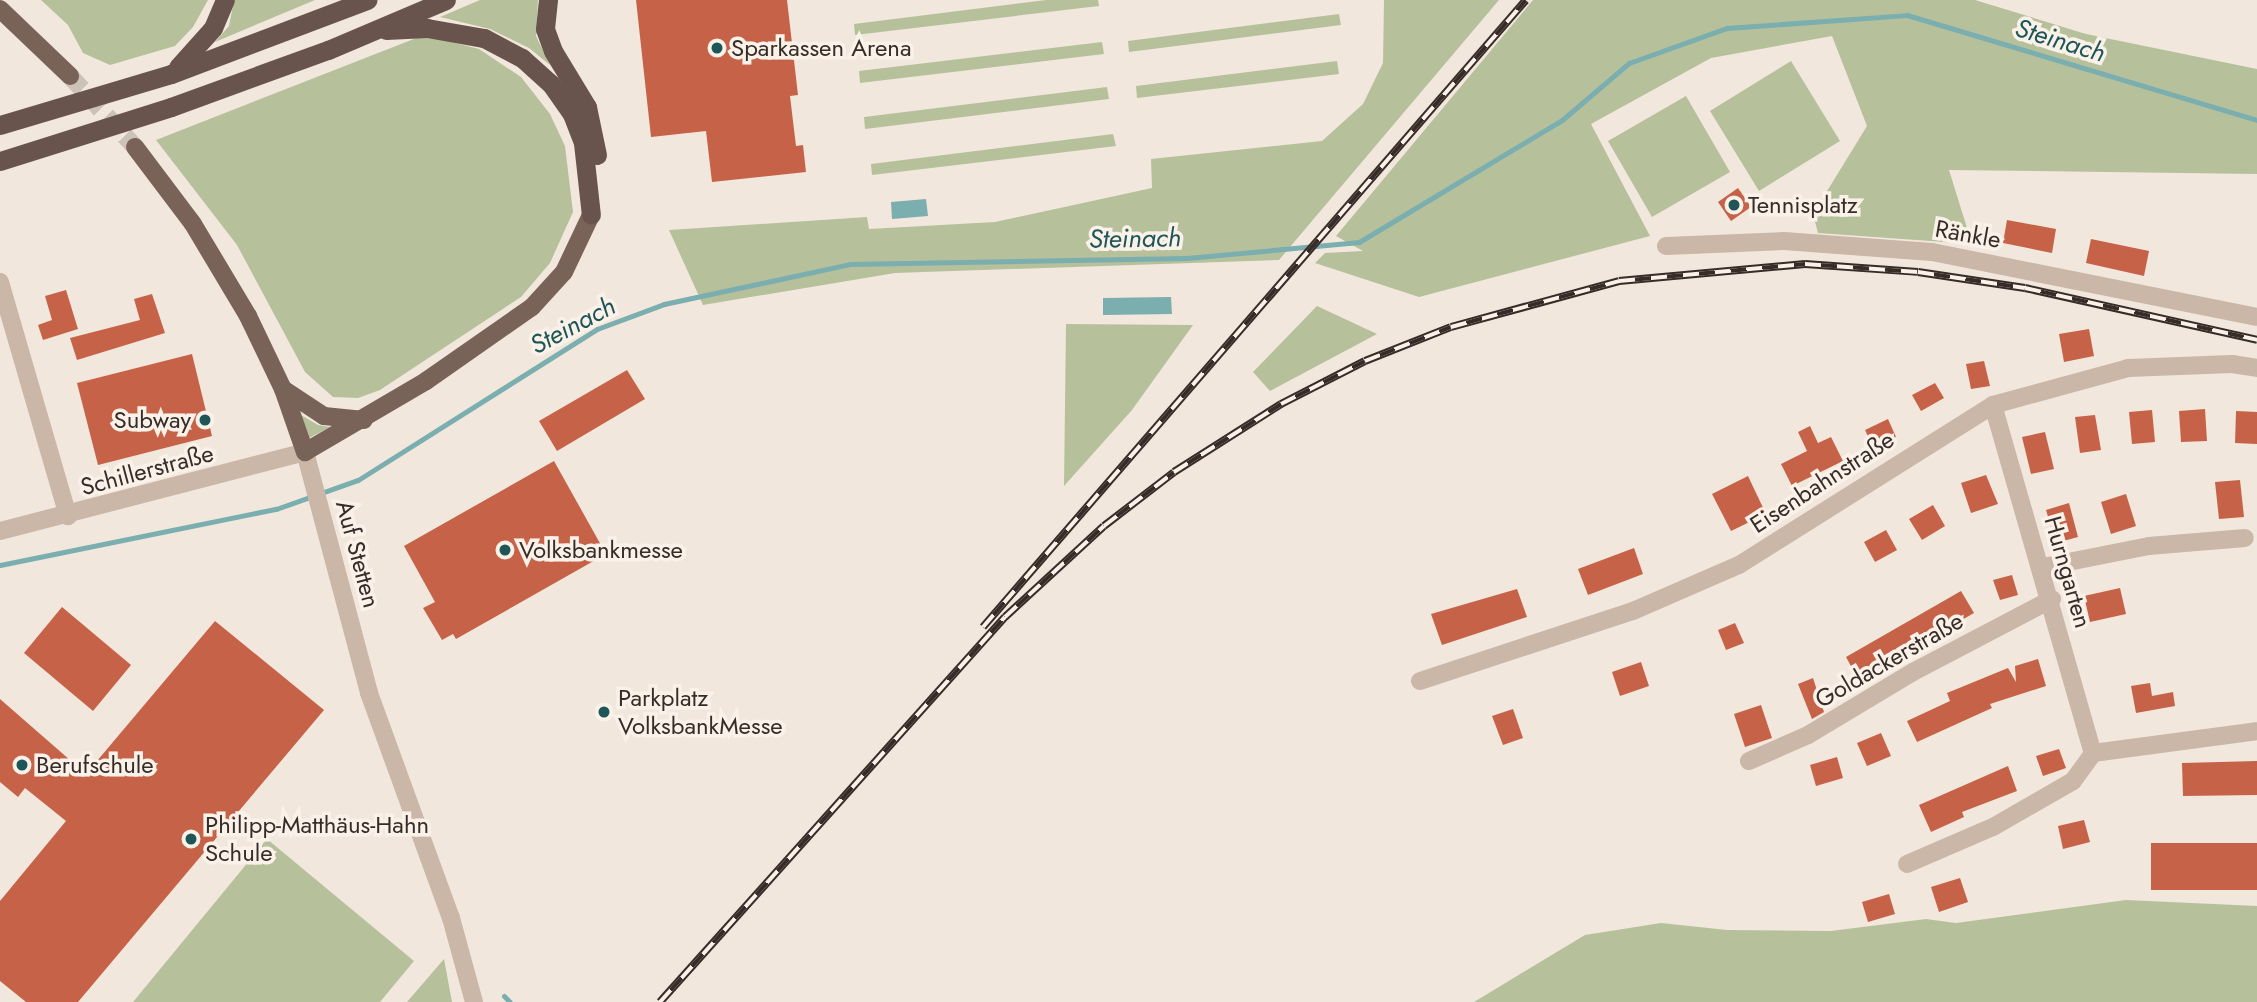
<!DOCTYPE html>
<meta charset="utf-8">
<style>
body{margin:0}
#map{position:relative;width:2257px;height:1002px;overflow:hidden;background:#f2e7dc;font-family:Jost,sans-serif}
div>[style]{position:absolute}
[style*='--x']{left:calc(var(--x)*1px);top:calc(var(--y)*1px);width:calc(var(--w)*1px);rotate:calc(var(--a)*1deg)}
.green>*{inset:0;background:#b6c19c}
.water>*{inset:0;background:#7baeaf}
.stream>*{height:5px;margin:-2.5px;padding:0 2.5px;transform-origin:2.5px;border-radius:2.5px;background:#7baeaf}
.building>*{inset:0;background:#c66247}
.primary-tunnel>*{height:18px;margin-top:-9px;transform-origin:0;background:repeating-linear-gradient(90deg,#cdc2b8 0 18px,transparent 0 27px)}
.minor>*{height:18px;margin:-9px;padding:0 9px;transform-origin:9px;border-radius:9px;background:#cab7a8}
.tertiary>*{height:18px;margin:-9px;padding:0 9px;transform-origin:9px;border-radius:9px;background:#cab7a8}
.primary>*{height:18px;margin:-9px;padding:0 9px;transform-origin:9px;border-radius:9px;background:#796359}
.trunk>*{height:19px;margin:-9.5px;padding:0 9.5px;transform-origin:9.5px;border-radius:9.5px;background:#68544c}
.rail>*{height:8px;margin-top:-4px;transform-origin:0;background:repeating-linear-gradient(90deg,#faf1e9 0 16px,#372c28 0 32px);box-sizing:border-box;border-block:2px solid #372c28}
.dots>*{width:19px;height:19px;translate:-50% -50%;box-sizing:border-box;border:4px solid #faf1e9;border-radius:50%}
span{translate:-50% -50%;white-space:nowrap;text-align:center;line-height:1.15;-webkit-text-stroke:7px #faf1e9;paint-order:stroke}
.poi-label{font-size:24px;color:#372c28}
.left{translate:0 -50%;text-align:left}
.right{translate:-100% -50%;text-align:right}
.street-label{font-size:24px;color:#372c28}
.water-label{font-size:26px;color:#1e5658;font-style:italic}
</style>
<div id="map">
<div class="green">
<i style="clip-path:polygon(41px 0,208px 0,193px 27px,175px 46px,110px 65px,83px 53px,68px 25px)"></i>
<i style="clip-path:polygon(234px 0,315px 0,215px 42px,229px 26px)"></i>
<i style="clip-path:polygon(480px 0,538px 0,536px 36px,550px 65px,529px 48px,490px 29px,440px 17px)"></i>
<i style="clip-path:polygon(1046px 0,1098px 0,1099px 6px,855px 35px,854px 24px)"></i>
<i style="clip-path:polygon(1384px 0,1499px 0,1279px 260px,895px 273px,703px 305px,669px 230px,867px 217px,869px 229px,995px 222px,1152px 188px,1151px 159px,1322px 141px,1363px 104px,1383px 63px)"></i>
<i style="clip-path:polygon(1533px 0,1975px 0,2086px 34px,2257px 69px,2257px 174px,1949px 170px,1972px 244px,1818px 233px,1813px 214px,1867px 126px,1832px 36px,1711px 58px,1591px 124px,1650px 236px,1419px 297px,1315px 263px,1325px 253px,1363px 251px,1336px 236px)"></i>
<i style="clip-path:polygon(1339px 14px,1341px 25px,1129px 52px,1128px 41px)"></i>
<i style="clip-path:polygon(424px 35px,479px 49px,521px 77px,550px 114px,565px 146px,573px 212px,550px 263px,521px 297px,380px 390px,358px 398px,333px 397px,305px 372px,237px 245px,156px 140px)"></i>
<i style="clip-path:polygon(1102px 42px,1104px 54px,860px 83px,859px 71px)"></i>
<i style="clip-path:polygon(1337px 61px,1339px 74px,1137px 98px,1136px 86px)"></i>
<i style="clip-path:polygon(1791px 61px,1840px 141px,1759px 191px,1710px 111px)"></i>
<i style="clip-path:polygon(1107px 87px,1109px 99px,865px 129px,864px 117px)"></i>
<i style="clip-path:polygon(1686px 96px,1730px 172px,1652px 217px,1608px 141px)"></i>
<i style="clip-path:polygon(1113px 134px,1116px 146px,872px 175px,871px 164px)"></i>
<i style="clip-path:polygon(1317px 306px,1377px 334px,1270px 391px,1253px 372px)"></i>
<i style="clip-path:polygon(1066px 324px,1193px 325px,1132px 410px,1064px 486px)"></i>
<i style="clip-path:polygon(301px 415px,318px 425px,330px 427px,309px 438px)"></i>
<i style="clip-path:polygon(267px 839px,414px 961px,380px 1002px,133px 1002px)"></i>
<i style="clip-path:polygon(2126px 900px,2257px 906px,2257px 1002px,1474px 1002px,1585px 935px,1661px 923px,1727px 930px,1831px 931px,1926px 919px,1956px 923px)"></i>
<i style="clip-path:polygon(444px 959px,452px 1002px,407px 1002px)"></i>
</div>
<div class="water">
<i style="clip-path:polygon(926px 199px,928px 216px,892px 219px,891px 202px)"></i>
<i style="clip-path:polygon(1171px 297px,1172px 314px,1103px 315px,1103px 298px)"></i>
</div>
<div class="stream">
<i style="--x:0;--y:565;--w:282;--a:-11.5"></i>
<i style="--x:276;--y:509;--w:87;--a:-19.5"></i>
<i style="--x:358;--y:480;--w:283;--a:-32.3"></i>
<i style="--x:597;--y:329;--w:72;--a:-20.5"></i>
<i style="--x:664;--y:304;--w:190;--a:-12.1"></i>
<i style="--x:850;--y:264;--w:337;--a:-1"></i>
<i style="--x:1187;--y:258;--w:173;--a:-5.3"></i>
<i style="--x:1359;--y:242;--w:237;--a:-31"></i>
<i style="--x:1562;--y:120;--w:88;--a:-40.4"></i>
<i style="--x:1629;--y:63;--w:104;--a:-19.7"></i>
<i style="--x:1727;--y:28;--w:180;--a:-4.1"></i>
<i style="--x:1907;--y:15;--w:365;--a:16.7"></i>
<i style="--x:504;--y:996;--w:8;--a:45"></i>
</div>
<div class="building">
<i style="clip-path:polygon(636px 0,787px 0,798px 95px,790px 96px,796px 146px,803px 145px,806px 172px,712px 182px,706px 131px,651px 137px)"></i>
<i style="clip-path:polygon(1738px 188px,1751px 207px,1731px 221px,1718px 202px)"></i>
<i style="clip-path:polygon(2007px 220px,2056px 229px,2052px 253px,2003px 243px)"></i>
<i style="clip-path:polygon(2091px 239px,2149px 251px,2144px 276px,2086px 263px)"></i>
<i style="clip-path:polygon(66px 290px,78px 329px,43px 340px,38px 325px,52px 320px,45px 296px)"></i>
<i style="clip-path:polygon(152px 294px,165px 333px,77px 360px,70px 338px,140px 320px,134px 299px)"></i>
<i style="clip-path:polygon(2089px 329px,2094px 356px,2064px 362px,2059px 334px)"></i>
<i style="clip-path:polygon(192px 354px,212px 436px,98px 465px,77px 383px)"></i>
<i style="clip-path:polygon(1984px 361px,1990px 386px,1971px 389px,1966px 364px)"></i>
<i style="clip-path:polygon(627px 370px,645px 399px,557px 451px,539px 421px)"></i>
<i style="clip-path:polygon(1935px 383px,1944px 398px,1921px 411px,1912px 395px)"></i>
<i style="clip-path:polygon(2205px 409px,2207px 441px,2181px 442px,2179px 411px)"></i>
<i style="clip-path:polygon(2152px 410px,2155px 442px,2132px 444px,2129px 412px)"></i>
<i style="clip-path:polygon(2236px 411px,2257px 412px,2257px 444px,2235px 443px)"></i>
<i style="clip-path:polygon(2095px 415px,2101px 450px,2080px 453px,2075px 417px)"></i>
<i style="clip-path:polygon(1888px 419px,1896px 437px,1873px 447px,1865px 430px)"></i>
<i style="clip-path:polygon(1810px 426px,1818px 443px,1831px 437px,1843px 461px,1792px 486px,1781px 464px,1807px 451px,1798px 432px)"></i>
<i style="clip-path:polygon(2045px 432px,2054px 469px,2031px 474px,2022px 437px)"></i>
<i style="clip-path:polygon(554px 461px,606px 554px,456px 639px,453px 634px,442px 640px,423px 608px,435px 602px,404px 546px)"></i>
<i style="clip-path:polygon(1986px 475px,1998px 504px,1971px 513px,1961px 483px)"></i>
<i style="clip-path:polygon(1748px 476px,1766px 514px,1731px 531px,1712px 494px)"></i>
<i style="clip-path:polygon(2240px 480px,2244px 517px,2219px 519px,2215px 482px)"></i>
<i style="clip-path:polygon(2126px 494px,2136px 526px,2111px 534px,2101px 502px)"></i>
<i style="clip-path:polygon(2069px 503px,2078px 537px,2056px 543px,2046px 510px)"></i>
<i style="clip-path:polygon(1933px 505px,1945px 526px,1922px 540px,1909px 519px)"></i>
<i style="clip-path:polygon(1886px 530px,1897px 550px,1875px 562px,1864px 542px)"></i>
<i style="clip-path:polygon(1634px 548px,1643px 574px,1588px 595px,1578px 569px)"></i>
<i style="clip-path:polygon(2012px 575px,2018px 595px,2000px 600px,1993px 580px)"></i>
<i style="clip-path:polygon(2120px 588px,2126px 614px,2090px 622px,2084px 596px)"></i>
<i style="clip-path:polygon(1517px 589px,1527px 617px,1442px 645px,1431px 614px)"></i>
<i style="clip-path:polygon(1961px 591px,1974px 613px,1858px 679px,1846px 657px)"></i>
<i style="clip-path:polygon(62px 607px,131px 665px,93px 711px,24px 653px)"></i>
<i style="clip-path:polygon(215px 621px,324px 710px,78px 1002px,26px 1002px,0 981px,0 901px,66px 821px,25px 788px,18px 797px,0 782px,0 699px,86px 774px)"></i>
<i style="clip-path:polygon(1735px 623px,1744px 643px,1726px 650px,1718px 630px)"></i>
<i style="clip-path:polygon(2038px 659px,2046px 686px,1990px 704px,1992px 708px,1917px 742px,1907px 721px,1950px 701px,1947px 693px,2008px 668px,2016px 682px,2015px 666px)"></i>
<i style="clip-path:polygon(1641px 662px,1649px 686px,1620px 696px,1612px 672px)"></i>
<i style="clip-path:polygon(1813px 678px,1824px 712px,1812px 719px,1798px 684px)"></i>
<i style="clip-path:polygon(2150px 683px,2152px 696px,2173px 692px,2175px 706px,2136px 713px,2131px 686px)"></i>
<i style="clip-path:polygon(1761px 705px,1772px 738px,1745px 747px,1734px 714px)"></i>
<i style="clip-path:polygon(1513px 709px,1523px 738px,1503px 745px,1492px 716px)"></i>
<i style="clip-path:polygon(1881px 733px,1891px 756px,1867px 766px,1857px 743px)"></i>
<i style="clip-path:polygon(2059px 749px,2066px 768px,2043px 776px,2036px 756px)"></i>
<i style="clip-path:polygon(1837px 757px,1843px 778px,1816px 786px,1810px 765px)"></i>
<i style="clip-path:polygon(2257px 761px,2257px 795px,2183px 796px,2182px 763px)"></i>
<i style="clip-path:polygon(2008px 766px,2017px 791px,1962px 812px,1964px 817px,1931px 832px,1919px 805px)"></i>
<i style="clip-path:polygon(2084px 820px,2090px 842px,2063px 849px,2058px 826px)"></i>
<i style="clip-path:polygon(2151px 843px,2257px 843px,2257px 890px,2151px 890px)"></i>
<i style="clip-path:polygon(1960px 878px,1968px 902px,1939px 912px,1931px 887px)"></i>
<i style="clip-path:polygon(1889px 894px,1895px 914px,1868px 922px,1862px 902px)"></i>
</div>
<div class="primary-tunnel">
<i style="--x:70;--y:76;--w:96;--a:47.5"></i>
</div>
<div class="minor">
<i style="--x:1666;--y:246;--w:118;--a:-2.4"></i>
<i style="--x:1784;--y:241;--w:148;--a:4.3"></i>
<i style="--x:1932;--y:252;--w:331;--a:11.3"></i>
<i style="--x:0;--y:282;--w:244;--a:73.8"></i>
<i style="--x:1993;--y:405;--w:362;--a:74"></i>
<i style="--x:0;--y:531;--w:315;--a:-14.5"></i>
<i style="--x:2043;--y:567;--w:108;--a:-11.2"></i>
<i style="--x:2149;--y:546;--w:96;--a:-4.8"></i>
<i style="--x:1420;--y:681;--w:224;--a:-18.2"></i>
<i style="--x:1633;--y:611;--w:116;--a:-23.5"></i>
<i style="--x:1739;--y:565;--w:300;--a:-32.2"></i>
<i style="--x:1993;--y:405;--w:140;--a:-15.3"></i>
<i style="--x:2128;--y:368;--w:104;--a:-2.2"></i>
<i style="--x:2232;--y:364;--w:25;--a:9"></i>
<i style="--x:1749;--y:761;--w:64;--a:-23.8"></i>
<i style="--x:1808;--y:735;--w:122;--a:-31"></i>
<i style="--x:1913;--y:672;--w:157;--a:-27.7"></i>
<i style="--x:1907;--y:864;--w:94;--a:-23.3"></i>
<i style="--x:1993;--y:827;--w:92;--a:-29.9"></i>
<i style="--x:2073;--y:781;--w:34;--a:-54"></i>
<i style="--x:2093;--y:753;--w:165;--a:-7.6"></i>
</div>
<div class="tertiary">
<i style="--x:305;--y:452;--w:249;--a:75.1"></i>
<i style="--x:369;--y:693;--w:239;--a:70"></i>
<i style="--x:451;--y:918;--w:87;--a:74.7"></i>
</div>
<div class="primary">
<i style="--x:0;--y:9;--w:97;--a:43.7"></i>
<i style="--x:135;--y:147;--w:96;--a:53"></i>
<i style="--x:193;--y:224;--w:107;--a:59.1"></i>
<i style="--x:248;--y:316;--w:81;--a:64.4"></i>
<i style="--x:283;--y:389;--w:67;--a:70.8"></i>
<i style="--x:305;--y:452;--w:140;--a:-30.4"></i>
<i style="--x:426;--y:381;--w:129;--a:-34.9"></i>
<i style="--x:532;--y:307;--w:47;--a:-47.6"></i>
<i style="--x:564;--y:272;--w:63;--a:-64.7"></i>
<i style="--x:283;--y:389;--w:49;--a:33.4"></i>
<i style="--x:324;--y:416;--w:40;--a:5.7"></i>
</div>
<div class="trunk">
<i style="--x:548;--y:0;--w:29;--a:96"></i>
<i style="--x:545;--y:29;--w:23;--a:70"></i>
<i style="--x:553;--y:51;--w:66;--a:58.7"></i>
<i style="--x:587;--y:107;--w:49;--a:78.2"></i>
<i style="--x:386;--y:30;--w:41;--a:-2.8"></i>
<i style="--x:427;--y:28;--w:58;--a:10"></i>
<i style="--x:484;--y:38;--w:43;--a:27.8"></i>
<i style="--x:522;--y:58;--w:39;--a:42"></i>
<i style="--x:551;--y:84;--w:37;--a:55"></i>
<i style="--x:572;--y:114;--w:31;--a:69"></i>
<i style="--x:583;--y:143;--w:72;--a:83.7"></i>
<i style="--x:178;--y:67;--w:52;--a:-48.1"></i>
<i style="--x:213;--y:28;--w:30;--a:-67"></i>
<i style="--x:0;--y:125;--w:178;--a:-16.6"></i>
<i style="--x:171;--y:74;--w:210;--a:-20.7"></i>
<i style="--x:0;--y:161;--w:179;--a:-17.5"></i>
<i style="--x:171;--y:107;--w:167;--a:-20"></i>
<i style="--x:328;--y:50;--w:128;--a:-23"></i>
</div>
<div class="rail">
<i style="--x:983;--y:627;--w:829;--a:-49.11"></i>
<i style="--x:660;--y:1002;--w:517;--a:-48.14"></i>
<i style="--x:1005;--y:617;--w:134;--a:-42.6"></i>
<i style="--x:1104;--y:526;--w:88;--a:-37.6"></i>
<i style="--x:1174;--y:472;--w:127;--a:-32.4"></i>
<i style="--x:1281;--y:404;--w:94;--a:-27.1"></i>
<i style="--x:1365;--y:361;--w:92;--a:-21.6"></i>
<i style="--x:1451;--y:327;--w:174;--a:-15.3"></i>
<i style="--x:1619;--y:281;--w:187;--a:-5.2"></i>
<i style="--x:1805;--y:264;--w:113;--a:4"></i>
<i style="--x:1918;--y:272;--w:108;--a:8.5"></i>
<i style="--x:2025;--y:288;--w:238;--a:12.6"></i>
</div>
<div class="dots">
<i style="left:717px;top:48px;background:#1e5658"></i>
<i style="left:1734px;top:205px;background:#1e5658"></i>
<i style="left:205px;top:420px;background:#1e5658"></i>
<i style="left:505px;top:550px;background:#1e5658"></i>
<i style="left:604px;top:712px;background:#1e5658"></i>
<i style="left:22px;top:765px;background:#1e5658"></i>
<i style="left:191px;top:839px;background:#1e5658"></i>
</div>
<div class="poi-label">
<span class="left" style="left:731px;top:48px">Sparkassen Arena</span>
<span class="left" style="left:1748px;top:205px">Tennisplatz</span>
<span class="right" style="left:191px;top:420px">Subway</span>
<span class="left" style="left:519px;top:550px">Volksbankmesse</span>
<span class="left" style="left:618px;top:712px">Parkplatz<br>VolksbankMesse</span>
<span class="left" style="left:36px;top:765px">Berufschule</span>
<span class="left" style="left:205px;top:839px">Philipp-Matthäus-Hahn<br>Schule</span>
</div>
<div class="street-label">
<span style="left:1968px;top:234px;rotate:10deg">Ränkle</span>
<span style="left:147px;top:470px;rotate:-15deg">Schillerstraße</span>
<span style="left:1822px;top:482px;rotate:-33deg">Eisenbahnstraße</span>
<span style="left:358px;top:554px;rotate:75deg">Auf Stetten</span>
<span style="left:2068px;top:572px;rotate:74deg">Hurngarten</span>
<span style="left:1889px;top:660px;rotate:-30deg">Goldackerstraße</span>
</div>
<div class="water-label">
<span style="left:2060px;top:41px;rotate:17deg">Steinach</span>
<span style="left:1135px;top:239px;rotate:-1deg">Steinach</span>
<span style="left:573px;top:326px;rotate:-28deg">Steinach</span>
</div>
</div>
